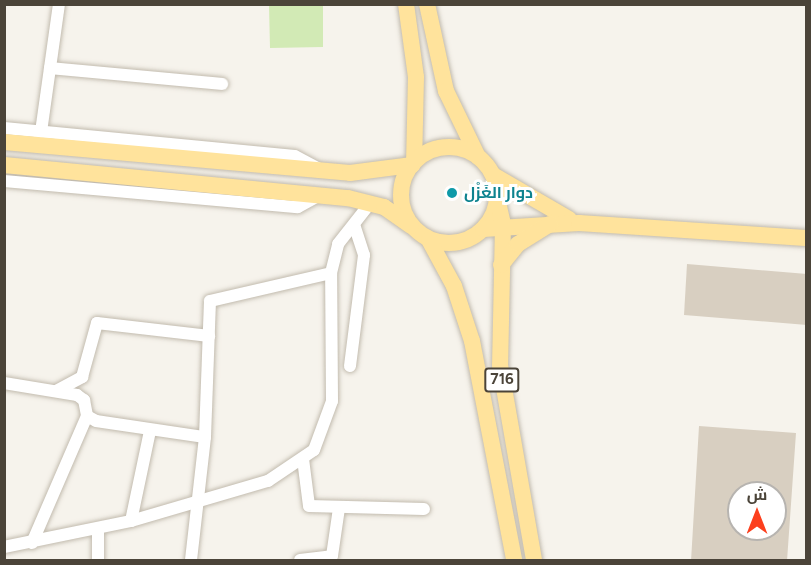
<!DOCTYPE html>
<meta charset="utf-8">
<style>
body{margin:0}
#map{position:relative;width:811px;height:565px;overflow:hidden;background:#f6f3ec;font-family:Figtree,Cairo,sans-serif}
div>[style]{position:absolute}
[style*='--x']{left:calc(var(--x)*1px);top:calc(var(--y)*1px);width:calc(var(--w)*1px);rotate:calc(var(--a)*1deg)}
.green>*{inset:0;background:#d2eab5}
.building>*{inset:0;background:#d8cfc1}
.roads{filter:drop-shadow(0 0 2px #c2bbae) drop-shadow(0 0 2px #c2bbae)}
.minor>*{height:12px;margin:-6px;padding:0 6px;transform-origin:6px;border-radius:6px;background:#fff}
.major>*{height:16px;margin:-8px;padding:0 8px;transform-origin:8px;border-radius:8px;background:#ffe39c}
.major>.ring{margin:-8px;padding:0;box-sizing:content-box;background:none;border:16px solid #ffe39c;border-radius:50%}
.dots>*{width:16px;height:16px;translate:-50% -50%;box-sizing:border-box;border:3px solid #fff;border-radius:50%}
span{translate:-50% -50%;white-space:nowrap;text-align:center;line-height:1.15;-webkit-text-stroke:6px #fff;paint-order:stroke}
.shield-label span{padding:2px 4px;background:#fff;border:2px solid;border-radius:4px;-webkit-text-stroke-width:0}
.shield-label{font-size:15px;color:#4b4439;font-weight:700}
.culture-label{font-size:16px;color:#0d838f;font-weight:700}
.left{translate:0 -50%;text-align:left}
.frame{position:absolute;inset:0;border:6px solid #4b4439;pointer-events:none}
.north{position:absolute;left:727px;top:481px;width:60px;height:60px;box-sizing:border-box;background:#fff;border:2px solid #b7b4b0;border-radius:50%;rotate:0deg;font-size:16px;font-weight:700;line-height:24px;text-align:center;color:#4b4439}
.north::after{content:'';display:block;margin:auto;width:21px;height:27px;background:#fc3f1d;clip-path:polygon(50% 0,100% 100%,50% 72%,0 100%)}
</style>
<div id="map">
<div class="green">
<i style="clip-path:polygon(269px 5px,323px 5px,323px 47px,270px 48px)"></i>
</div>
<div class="building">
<i style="clip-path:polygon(687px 264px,807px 274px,807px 325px,684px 315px)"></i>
<i style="clip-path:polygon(evenodd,699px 426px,796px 433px,787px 561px,691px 561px,699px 426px,739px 493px,775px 493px,775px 529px,739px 529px,739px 493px)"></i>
</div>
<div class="roads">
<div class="minor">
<i style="--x:50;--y:68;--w:173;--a:5.3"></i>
<i style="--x:4;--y:128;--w:292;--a:5.5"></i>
<i style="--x:295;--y:156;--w:26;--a:28"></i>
<i style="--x:41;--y:132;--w:129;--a:-82"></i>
<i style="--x:4;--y:181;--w:295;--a:5.1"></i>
<i style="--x:298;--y:207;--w:25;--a:-29"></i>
<i style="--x:350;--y:366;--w:112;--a:-82.8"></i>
<i style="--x:364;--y:255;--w:32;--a:-108"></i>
<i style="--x:4;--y:383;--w:74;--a:9.3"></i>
<i style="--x:77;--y:395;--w:9;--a:36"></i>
<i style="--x:84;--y:400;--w:16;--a:79"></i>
<i style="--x:87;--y:416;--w:10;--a:29"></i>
<i style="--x:96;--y:421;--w:110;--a:8.4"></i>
<i style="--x:56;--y:391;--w:30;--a:-28"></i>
<i style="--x:82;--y:377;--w:56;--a:-74.5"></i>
<i style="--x:97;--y:323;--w:113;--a:6.6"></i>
<i style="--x:303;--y:459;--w:47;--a:82.7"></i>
<i style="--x:309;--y:506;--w:115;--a:1.5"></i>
<i style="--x:131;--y:521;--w:92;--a:-78.1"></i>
<i style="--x:32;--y:543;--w:138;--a:-66.6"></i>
<i style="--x:4;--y:547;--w:130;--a:-11.6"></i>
<i style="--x:131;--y:521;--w:143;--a:-16.3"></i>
<i style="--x:268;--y:481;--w:55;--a:-34"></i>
<i style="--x:314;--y:450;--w:52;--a:-69.8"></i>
<i style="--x:332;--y:401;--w:128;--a:-90.4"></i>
<i style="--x:331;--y:273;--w:30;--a:-76"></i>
<i style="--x:338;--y:244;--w:53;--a:-51.8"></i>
<i style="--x:98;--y:560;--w:31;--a:-90"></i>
<i style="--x:191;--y:560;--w:124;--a:-83.5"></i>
<i style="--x:205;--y:437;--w:136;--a:-87.9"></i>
<i style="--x:210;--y:301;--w:124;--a:-13"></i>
<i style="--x:300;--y:560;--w:32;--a:-7"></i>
<i style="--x:332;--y:556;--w:49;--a:-81.7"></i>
</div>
<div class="major">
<i style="--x:406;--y:4;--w:74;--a:82.2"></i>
<i style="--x:416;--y:77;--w:85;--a:91.3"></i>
<i style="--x:427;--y:4;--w:89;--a:77.7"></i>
<i style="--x:446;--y:91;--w:73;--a:64.1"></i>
<i style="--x:4;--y:142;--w:347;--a:5.1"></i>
<i style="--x:350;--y:173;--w:63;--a:-7.4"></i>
<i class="ring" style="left:401px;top:147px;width:80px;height:80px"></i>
<i style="--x:4;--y:165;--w:346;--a:5.5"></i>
<i style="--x:348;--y:198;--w:37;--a:14"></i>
<i style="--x:384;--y:207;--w:33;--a:35"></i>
<i style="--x:493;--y:175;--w:88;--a:30.1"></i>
<i style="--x:497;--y:198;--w:28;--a:77"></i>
<i style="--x:503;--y:225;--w:140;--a:91.2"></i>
<i style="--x:500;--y:365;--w:198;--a:80.1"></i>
<i style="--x:483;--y:229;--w:96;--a:-3.6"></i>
<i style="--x:579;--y:223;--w:227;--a:3.8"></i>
<i style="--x:429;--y:240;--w:52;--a:61.5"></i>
<i style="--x:454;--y:286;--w:58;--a:71.9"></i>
<i style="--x:472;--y:341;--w:223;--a:79.1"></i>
<i style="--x:501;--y:265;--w:27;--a:-51"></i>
<i style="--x:518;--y:244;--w:38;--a:-32"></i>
</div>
</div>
<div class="dots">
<i style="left:452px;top:193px;background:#0f9aa8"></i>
</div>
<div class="shield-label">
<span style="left:502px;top:380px">716</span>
</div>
<div class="culture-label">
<span class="left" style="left:464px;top:193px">دوار الغَزْل</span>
</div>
<div class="frame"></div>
<div class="north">ش</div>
</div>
